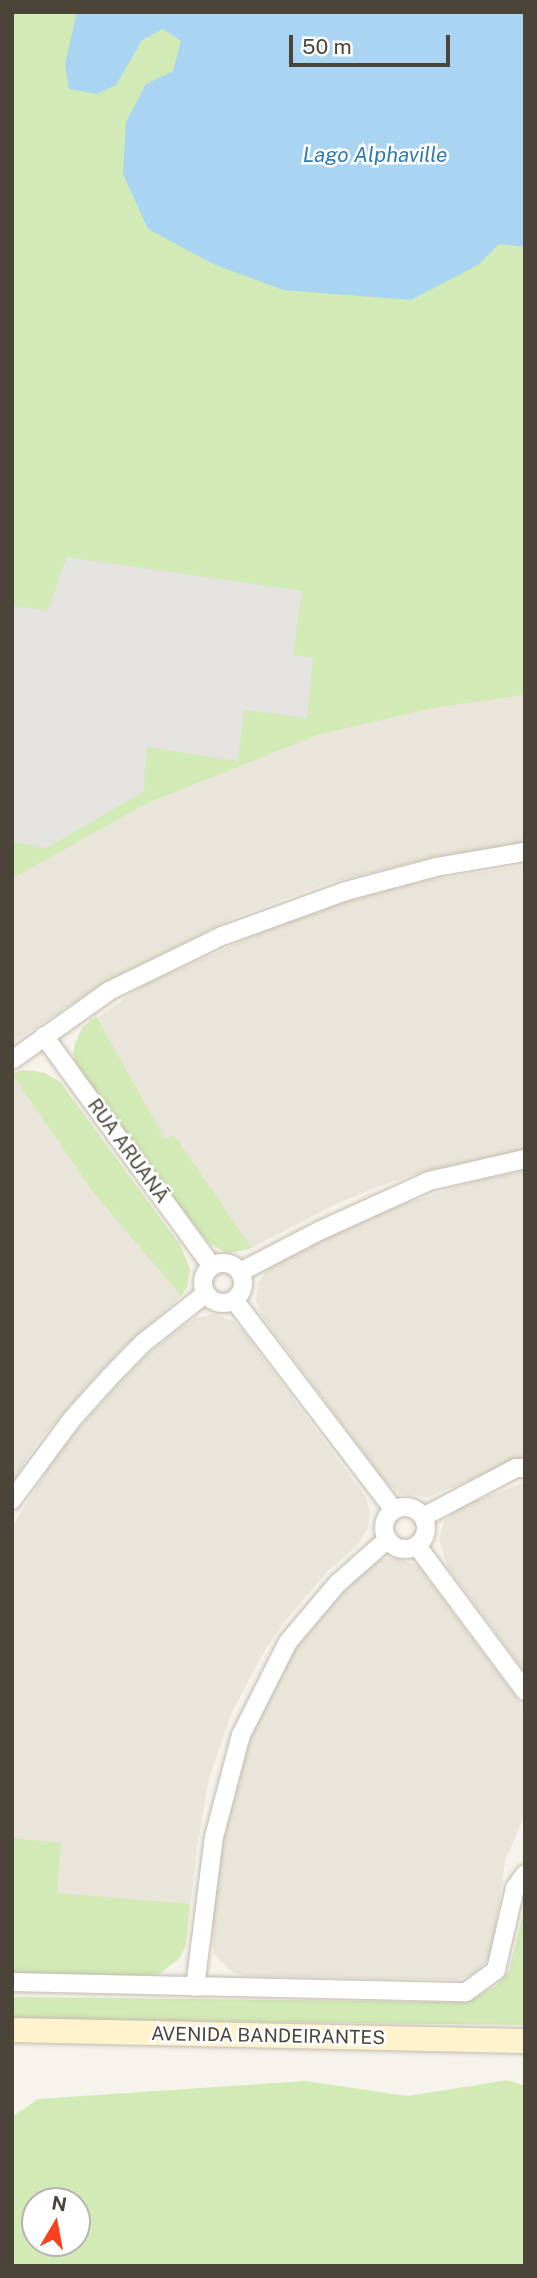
<!DOCTYPE html>
<meta charset="utf-8">
<style>
body{margin:0}
#map{position:relative;width:537px;height:2278px;overflow:hidden;background:#f6f3ec;font-family:"Public Sans",sans-serif}
div>[style]{position:absolute}
[style*='--x']{left:calc(var(--x)*1px);top:calc(var(--y)*1px);width:calc(var(--w)*1px);rotate:calc(var(--a)*1deg)}
.residential>*{inset:0;background:#eae5da}
.green>*{inset:0;background:#d2eab5}
.parking>*{inset:0;background:#e5e3e0}
.water>*{inset:0;background:#a9d4f2}
.roads{filter:drop-shadow(0 0 2px #c2bbae) drop-shadow(0 0 2px #c2bbae)}
.street>*{height:18px;margin:-9px;padding:0 9px;transform-origin:9px;border-radius:9px;background:#fff}
.street>.ring{margin:-9px;padding:0;box-sizing:content-box;background:none;border:18px solid #fff;border-radius:50%}
.secondary>*{height:24px;margin:-12px;padding:0 12px;transform-origin:12px;border-radius:12px;background:#fff3cd}
span{translate:-50% -50%;white-space:nowrap;text-align:center;line-height:1.15;-webkit-text-stroke:5px #fff;paint-order:stroke}
.street-label{font-size:19px;color:#4b4439}
.water-label{font-size:21px;color:#2e7ab2;font-style:italic}
.frame{position:absolute;inset:0;border:14px solid #4b4439;pointer-events:none}
.north{position:absolute;left:21px;top:2187px;width:70px;height:70px;box-sizing:border-box;background:#fff;border:2px solid #b7b4b0;border-radius:50%;rotate:10deg;font-size:19px;font-weight:700;line-height:28px;text-align:center;color:#4b4439}
.north::after{content:'';display:block;margin:auto;width:24px;height:32px;background:#fc3f1d;clip-path:polygon(50% 0,100% 100%,50% 72%,0 100%)}
.scale{position:absolute;left:289px;top:35px;width:161px;height:32px;box-sizing:border-box;border:4px solid #4b4439;border-top:0;padding-left:9px;font-size:21px;line-height:24px;white-space:nowrap;color:#4b4439;-webkit-text-stroke:5px #fff;paint-order:stroke}
</style>
<div id="map">
<div class="residential">
<i style="clip-path:polygon(525px 695px,525px 843px,446px 855px,328px 883px,233px 918px,102px 984px,12px 1043px,12px 879px,146px 804px,318px 735px,434px 708px)"></i>
<i style="clip-path:polygon(525px 865px,525px 1149px,415px 1174px,375px 1188px,336px 1204px,248px 1250px,227px 1253px,209px 1244px,77px 1070px,73px 1052px,82px 1028px,146px 984px,281px 924px,346px 901px,425px 881px)"></i>
<i style="clip-path:polygon(30px 1070px,45px 1073px,60px 1082px,180px 1245px,190px 1269px,187px 1287px,181px 1296px,123px 1348px,91px 1382px,37px 1443px,12px 1483px,12px 1073px)"></i>
<i style="clip-path:polygon(525px 1171px,525px 1458px,428px 1497px,399px 1494px,383px 1479px,261px 1315px,256px 1300px,258px 1283px,270px 1266px,283px 1257px,370px 1215px,478px 1180px)"></i>
<i style="clip-path:polygon(215px 1314px,233px 1321px,243px 1331px,365px 1496px,370px 1511px,368px 1528px,357px 1546px,328px 1571px,284px 1622px,264px 1652px,232px 1712px,209px 1779px,197px 1848px,186px 1945px,179px 1959px,160px 1973px,148px 1975px,12px 1974px,12px 1527px,57px 1454px,97px 1407px,145px 1357px,175px 1332px,195px 1318px)"></i>
<i style="clip-path:polygon(525px 1482px,525px 1672px,448px 1568px,439px 1540px,444px 1521px,459px 1507px)"></i>
<i style="clip-path:polygon(398px 1558px,417px 1566px,424px 1574px,525px 1709px,525px 1814px,505px 1861px,492px 1955px,476px 1973px,457px 1980px,248px 1976px,233px 1973px,214px 1954px,211px 1921px,219px 1852px,231px 1791px,256px 1716px,295px 1646px,329px 1603px,370px 1565px,383px 1559px)"></i>
</div>
<div class="green">
<i style="clip-path:polygon(12px 12px,525px 12px,525px 695px,434px 708px,318px 735px,146px 804px,12px 879px)"></i>
<i style="clip-path:polygon(96px 1016px,165px 1139px,174px 1135px,252px 1248px,227px 1253px,206px 1240px,77px 1070px,73px 1052px,75px 1043px,82px 1028px)"></i>
<i style="clip-path:polygon(23px 1070px,45px 1073px,60px 1082px,180px 1245px,190px 1269px,187px 1287px,181px 1296px,94px 1193px,12px 1074px)"></i>
<i style="clip-path:polygon(12px 1838px,61px 1843px,57px 1893px,190px 1904px,186px 1945px,179px 1959px,160px 1973px,148px 1975px,12px 1974px)"></i>
<i style="clip-path:polygon(525px 1905px,525px 2025px,12px 2019px,12px 1997px,456px 2002px,472px 1999px,496px 1986px,509px 1971px)"></i>
<i style="clip-path:polygon(evenodd,508px 2080px,525px 2086px,525px 2266px,12px 2266px,12px 2117px,38px 2099px,305px 2081px,408px 2096px,508px 2080px,77px 2201px,77px 2243px,35px 2243px,35px 2201px,77px 2201px)"></i>
</div>
<div class="parking">
<i style="clip-path:polygon(67px 557px,302px 591px,293px 655px,313px 658px,307px 718px,244px 710px,238px 761px,147px 747px,144px 791px,47px 848px,12px 842px,12px 606px,48px 610px)"></i>
</div>
<div class="water">
<i style="clip-path:polygon(77px 12px,525px 12px,525px 247px,499px 244px,478px 265px,411px 300px,283px 290px,213px 264px,148px 229px,123px 174px,126px 122px,146px 84px,173px 71px,181px 41px,163px 29px,142px 40px,116px 85px,97px 94px,69px 89px,65px 64px)"></i>
</div>
<div class="roads">
<div class="street">
<i style="--x:44;--y:1036;--w:285;--a:53.9"></i>
<i style="--x:12;--y:1060;--w:119;--a:-35.4"></i>
<i style="--x:109;--y:991;--w:126;--a:-26"></i>
<i style="--x:222;--y:936;--w:132;--a:-19.9"></i>
<i style="--x:346;--y:891;--w:93;--a:-14.9"></i>
<i style="--x:436;--y:867;--w:90;--a:-9.6"></i>
<i class="ring" style="left:203px;top:1263px;width:22px;height:22px"></i>
<i style="--x:240;--y:1272;--w:89;--a:-27.4"></i>
<i style="--x:319;--y:1231;--w:121;--a:-24.4"></i>
<i style="--x:429;--y:1181;--w:98;--a:-12.9"></i>
<i style="--x:234;--y:1300;--w:264;--a:52.7"></i>
<i style="--x:12;--y:1500;--w:102;--a:-53.4"></i>
<i style="--x:73;--y:1418;--w:54;--a:-48"></i>
<i style="--x:109;--y:1378;--w:49;--a:-45.8"></i>
<i style="--x:143;--y:1343;--w:79;--a:-38.3"></i>
<i class="ring" style="left:384px;top:1507px;width:24px;height:24px"></i>
<i style="--x:423;--y:1517;--w:105;--a:-27.8"></i>
<i style="--x:516;--y:1468;--w:9;--a:0"></i>
<i style="--x:417;--y:1546;--w:181;--a:53.3"></i>
<i style="--x:12;--y:1982;--w:454;--a:1.3"></i>
<i style="--x:466;--y:1992;--w:37;--a:-36"></i>
<i style="--x:496;--y:1970;--w:84;--a:-77"></i>
<i style="--x:515;--y:1888;--w:17;--a:-54"></i>
<i style="--x:195;--y:1987;--w:151;--a:-82.8"></i>
<i style="--x:214;--y:1837;--w:106;--a:-75.2"></i>
<i style="--x:241;--y:1735;--w:104;--a:-63.2"></i>
<i style="--x:288;--y:1642;--w:76;--a:-49.8"></i>
<i style="--x:337;--y:1584;--w:68;--a:-41.4"></i>
</div>
<div class="secondary">
<i style="--x:12;--y:2030;--w:513;--a:1.23"></i>
</div>
</div>
<div class="street-label">
<span style="left:128px;top:1151px;rotate:54deg">RUA ARUANÃ</span>
<span style="left:268px;top:2036px;rotate:1deg">AVENIDA BANDEIRANTES</span>
</div>
<div class="water-label">
<span style="left:375px;top:155px">Lago Alphaville</span>
</div>
<div class="frame"></div>
<div class="north">N</div>
<div class="scale">50 m</div>
</div>
